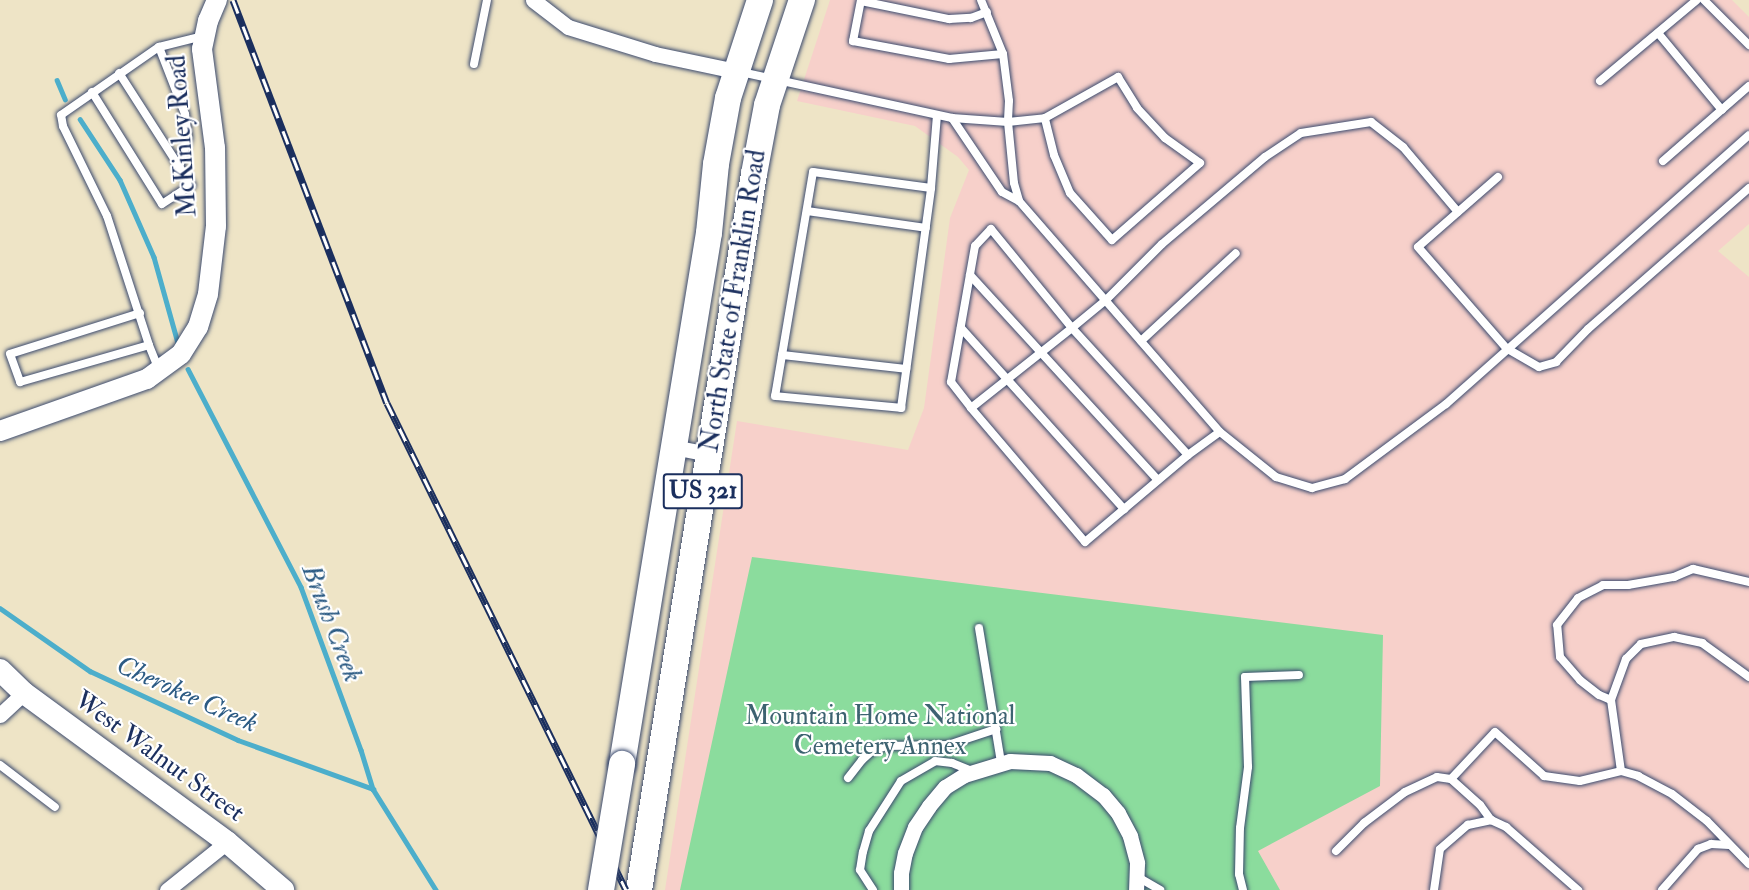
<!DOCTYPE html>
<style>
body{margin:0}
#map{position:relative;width:1749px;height:890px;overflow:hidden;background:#eee4c6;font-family:"IM FELL Double Pica",serif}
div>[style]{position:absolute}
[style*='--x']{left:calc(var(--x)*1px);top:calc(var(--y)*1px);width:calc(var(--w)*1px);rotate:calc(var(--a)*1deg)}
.built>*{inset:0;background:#f7d0ca}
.green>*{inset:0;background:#8bdc9d}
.stream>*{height:4.5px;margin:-2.25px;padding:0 2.25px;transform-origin:2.25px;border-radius:2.25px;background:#4caecb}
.roads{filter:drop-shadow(0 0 2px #3b4a6e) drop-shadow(0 0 2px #3b4a6e)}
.service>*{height:8px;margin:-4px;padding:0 4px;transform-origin:4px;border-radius:4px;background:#fff}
.minor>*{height:15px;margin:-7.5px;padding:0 7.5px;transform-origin:7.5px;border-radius:7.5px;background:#fff}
.tertiary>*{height:20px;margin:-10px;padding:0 10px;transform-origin:10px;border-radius:10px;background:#fff}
.secondary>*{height:22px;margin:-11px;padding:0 11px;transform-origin:11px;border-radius:11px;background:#fff}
.trunk>*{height:26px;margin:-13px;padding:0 13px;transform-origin:13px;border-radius:13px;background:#fff}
.rail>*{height:7px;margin-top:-3.5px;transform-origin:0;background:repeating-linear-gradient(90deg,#fff 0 14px,#1b2f5e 0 28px);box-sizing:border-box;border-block:2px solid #1b2f5e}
.bridges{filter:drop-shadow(0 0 2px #3b4a6e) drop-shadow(0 0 2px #3b4a6e)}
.trunk-bridge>*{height:26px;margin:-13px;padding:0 13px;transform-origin:13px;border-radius:13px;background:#fff}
span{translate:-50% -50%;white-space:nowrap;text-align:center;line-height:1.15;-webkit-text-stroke:4.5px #fff;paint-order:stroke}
.shield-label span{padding:2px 4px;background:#fff;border:2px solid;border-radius:4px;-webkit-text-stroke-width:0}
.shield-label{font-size:24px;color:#1b2f5e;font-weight:700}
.street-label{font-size:26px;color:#1b2f5e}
.park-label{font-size:26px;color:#3d6371}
.water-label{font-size:27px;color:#2c5b84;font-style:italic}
</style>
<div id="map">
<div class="built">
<i style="clip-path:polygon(830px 0,1732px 0,1749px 17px,1749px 224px,1718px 251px,1749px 277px,1749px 890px,665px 890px,737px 421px,908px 450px,924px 408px,950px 218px,969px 170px,958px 157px,915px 126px,797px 101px)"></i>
</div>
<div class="green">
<i style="clip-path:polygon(752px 557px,1383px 635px,1380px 786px,1258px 851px,1280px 890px,680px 890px)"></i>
</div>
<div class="stream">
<i style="--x:57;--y:80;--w:21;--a:67"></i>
<i style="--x:80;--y:119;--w:73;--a:56.7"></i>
<i style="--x:120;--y:180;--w:84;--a:66.2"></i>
<i style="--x:154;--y:257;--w:89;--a:74.4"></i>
<i style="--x:188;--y:369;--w:246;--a:62.6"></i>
<i style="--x:301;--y:587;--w:174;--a:69.8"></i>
<i style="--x:361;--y:750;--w:41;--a:72.9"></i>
<i style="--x:373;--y:789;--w:119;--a:58"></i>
<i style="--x:0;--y:608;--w:110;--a:35"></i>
<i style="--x:90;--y:671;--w:163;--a:25"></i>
<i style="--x:238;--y:740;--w:144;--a:19.9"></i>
</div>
<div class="roads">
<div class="service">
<i style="--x:861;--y:0;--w:42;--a:101"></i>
<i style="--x:853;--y:41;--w:98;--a:10.6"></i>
<i style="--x:949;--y:59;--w:54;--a:-5.3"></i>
<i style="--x:981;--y:0;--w:58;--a:67.8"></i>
<i style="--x:1003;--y:54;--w:47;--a:82.7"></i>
<i style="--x:1009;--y:101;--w:21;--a:93"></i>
<i style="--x:1008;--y:122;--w:37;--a:-6"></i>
<i style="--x:1045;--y:118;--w:84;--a:-29.3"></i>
<i style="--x:1118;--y:77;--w:36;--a:58"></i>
<i style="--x:1137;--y:108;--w:41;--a:47"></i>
<i style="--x:1165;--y:138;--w:43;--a:35.5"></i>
<i style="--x:1200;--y:163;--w:117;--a:138.8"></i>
<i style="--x:1112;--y:240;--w:63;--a:-131.8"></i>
<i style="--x:1070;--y:193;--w:41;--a:-112.8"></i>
<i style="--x:1054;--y:155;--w:38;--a:-104"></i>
<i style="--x:1704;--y:0;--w:64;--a:45"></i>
<i style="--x:861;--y:1;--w:90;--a:11.6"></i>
<i style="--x:949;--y:19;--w:22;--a:-3"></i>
<i style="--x:971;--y:18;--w:17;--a:-21"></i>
<i style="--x:1658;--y:33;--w:100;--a:50.3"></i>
<i style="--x:159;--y:47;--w:72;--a:68.8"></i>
<i style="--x:185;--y:114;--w:24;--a:83"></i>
<i style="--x:188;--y:138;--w:30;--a:107"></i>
<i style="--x:474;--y:64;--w:65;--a:-78.5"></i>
<i style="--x:741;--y:72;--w:216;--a:12.3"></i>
<i style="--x:952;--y:118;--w:56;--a:4.1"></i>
<i style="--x:1008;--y:122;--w:61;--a:84.4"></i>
<i style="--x:1014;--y:183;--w:19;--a:74"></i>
<i style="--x:1019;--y:201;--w:306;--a:49"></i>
<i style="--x:1600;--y:81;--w:126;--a:-39.9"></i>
<i style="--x:92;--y:92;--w:132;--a:58"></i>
<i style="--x:162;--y:204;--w:35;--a:-33"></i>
<i style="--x:191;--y:185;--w:133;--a:-122.7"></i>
<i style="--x:952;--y:118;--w:89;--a:56"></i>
<i style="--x:1002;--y:192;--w:19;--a:28"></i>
<i style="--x:1663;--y:161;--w:114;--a:-41.1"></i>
<i style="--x:1498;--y:177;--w:106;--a:138.8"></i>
<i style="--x:1418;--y:247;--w:134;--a:48.9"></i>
<i style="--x:1506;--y:348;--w:38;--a:30"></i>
<i style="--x:1539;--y:367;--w:18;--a:-16"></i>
<i style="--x:1556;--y:362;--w:46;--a:-45.9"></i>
<i style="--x:1588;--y:329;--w:214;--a:-41.2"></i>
<i style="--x:931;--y:188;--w:119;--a:-172.3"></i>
<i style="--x:813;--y:172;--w:227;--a:99.6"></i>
<i style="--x:775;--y:396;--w:127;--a:5.4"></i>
<i style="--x:901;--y:408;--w:222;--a:-82.2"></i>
<i style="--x:931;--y:188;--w:73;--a:-85.3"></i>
<i style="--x:807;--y:211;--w:120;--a:8.1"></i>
<i style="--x:970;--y:275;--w:278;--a:47.5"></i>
<i style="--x:140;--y:313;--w:136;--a:162.5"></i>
<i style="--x:10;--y:354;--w:30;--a:70"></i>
<i style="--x:20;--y:382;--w:134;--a:-16"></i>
<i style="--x:961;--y:328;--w:244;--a:48"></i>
<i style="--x:1141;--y:341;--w:129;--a:-42.8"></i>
<i style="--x:782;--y:355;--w:125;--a:6.4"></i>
<i style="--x:159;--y:370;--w:27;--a:-112"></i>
<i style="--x:149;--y:345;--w:136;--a:-108"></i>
<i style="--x:107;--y:216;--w:100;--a:-116.1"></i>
<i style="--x:63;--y:126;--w:11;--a:-100"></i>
<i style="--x:61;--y:115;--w:119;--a:-34.8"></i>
<i style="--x:159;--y:47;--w:45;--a:-14"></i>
<i style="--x:971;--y:408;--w:129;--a:-38.4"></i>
<i style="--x:1072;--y:328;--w:128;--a:-129.3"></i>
<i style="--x:991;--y:229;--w:23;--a:133"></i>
<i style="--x:975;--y:246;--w:138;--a:100"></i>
<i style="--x:951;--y:382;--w:33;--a:52"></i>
<i style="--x:971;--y:408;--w:176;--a:49.6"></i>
<i style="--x:1085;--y:542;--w:135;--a:-40.2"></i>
<i style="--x:1188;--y:455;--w:172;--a:-132.4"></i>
<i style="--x:1072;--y:328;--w:44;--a:-39.5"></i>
<i style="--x:1106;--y:300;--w:79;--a:-45"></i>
<i style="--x:1162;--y:244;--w:135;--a:-40.2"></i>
<i style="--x:1265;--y:157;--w:43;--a:-33.7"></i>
<i style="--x:1301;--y:133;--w:71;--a:-8.9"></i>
<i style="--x:1371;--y:122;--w:41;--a:38"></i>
<i style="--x:1403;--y:147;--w:85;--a:49.8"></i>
<i style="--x:1188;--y:455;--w:39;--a:-36"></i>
<i style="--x:1220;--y:432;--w:72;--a:38.8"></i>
<i style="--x:1276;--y:477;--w:38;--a:17"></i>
<i style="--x:1312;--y:488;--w:34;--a:-15"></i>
<i style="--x:1345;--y:479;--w:126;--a:-36.6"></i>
<i style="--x:1446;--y:404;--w:405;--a:-41.6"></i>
<i style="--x:979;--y:628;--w:137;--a:80.7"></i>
<i style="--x:1611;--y:700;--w:13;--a:-157"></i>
<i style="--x:1599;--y:695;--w:24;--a:-142"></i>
<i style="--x:1580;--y:680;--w:30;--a:-131"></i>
<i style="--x:1560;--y:657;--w:32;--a:-95"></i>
<i style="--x:1557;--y:625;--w:34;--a:-52"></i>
<i style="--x:1578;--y:598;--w:28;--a:-27"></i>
<i style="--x:1603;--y:585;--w:25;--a:0"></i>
<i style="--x:1628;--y:585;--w:47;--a:-9.9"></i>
<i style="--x:1674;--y:577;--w:21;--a:-23"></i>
<i style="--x:1693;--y:569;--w:57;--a:13.1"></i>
<i style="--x:0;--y:765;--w:69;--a:37.4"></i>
<i style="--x:1621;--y:771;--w:72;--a:-98"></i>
<i style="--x:1611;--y:700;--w:44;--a:-69.9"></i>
<i style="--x:1626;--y:659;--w:21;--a:-45"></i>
<i style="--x:1641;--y:644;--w:34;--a:-12"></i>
<i style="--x:1674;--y:637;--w:29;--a:12"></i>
<i style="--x:1702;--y:643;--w:58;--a:35.9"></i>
<i style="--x:848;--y:778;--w:23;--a:-52"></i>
<i style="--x:862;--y:760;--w:13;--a:-42"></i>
<i style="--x:872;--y:751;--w:15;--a:-20"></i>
<i style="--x:886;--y:746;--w:62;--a:-0.9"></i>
<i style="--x:948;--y:745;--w:51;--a:-18.4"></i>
<i style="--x:1491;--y:820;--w:19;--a:-126"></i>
<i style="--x:1480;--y:805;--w:39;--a:-138"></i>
<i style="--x:1451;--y:779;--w:64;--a:-46.9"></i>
<i style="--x:1495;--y:732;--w:66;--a:41.9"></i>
<i style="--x:1544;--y:776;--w:36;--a:8"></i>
<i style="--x:1580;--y:781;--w:42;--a:-13.7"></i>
<i style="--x:1621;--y:771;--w:18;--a:16"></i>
<i style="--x:1638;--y:776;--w:38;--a:28"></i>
<i style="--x:1672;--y:794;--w:44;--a:37.6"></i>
<i style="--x:1707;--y:821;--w:60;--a:45.7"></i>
<i style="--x:1336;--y:851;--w:40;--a:-45"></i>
<i style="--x:1364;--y:823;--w:51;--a:-37.1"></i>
<i style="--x:1405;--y:792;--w:35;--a:-25"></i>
<i style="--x:1437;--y:777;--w:14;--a:8"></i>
<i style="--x:1136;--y:876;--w:28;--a:30"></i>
<i style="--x:873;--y:890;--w:24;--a:-123"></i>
<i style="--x:860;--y:870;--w:18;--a:-81"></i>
<i style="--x:863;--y:852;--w:22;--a:-74"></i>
<i style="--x:869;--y:831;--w:59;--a:-57.4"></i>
<i style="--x:901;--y:781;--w:39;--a:-30"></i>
<i style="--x:935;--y:761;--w:17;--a:7"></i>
<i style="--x:952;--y:763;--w:22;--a:22"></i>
<i style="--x:1243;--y:890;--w:16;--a:-104"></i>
<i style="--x:1239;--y:874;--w:46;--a:-88.8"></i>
<i style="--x:1240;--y:828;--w:62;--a:-82.5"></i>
<i style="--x:1248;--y:767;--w:90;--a:-91.9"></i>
<i style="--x:1245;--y:677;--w:54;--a:-2.1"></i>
<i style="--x:1434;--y:890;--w:41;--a:-81.7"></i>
<i style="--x:1440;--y:849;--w:37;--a:-41"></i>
<i style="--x:1468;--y:825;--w:24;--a:-12"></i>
<i style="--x:1491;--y:820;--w:17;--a:25"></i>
<i style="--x:1506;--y:827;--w:96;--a:41.2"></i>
<i style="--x:1662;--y:890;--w:55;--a:-48.7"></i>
<i style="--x:1698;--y:849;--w:14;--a:-21"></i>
<i style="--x:1711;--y:844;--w:18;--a:3"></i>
</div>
<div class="minor">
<i style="--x:533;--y:0;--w:44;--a:37.6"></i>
<i style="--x:568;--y:27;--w:91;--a:17.2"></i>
<i style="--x:655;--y:54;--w:83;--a:11.9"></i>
<i style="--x:673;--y:447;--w:37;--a:11"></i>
<i style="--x:0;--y:715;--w:33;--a:-43"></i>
<i style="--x:167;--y:890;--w:77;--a:-38.7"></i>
<i style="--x:901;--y:890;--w:17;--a:-90"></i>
<i style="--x:901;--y:873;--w:20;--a:-79"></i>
<i style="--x:905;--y:853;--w:28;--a:-69"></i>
<i style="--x:915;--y:827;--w:25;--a:-56"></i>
<i style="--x:929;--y:806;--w:25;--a:-50"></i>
<i style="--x:945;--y:787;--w:22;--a:-32"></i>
<i style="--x:964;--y:775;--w:48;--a:-16.9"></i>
<i style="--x:1010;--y:761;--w:40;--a:2.9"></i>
<i style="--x:1050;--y:763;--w:29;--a:25"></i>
<i style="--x:1076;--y:775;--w:34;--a:37"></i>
<i style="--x:1103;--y:795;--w:23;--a:50"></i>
<i style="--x:1118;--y:813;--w:26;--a:62"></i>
<i style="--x:1130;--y:836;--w:28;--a:75"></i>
<i style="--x:1137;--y:863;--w:27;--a:92"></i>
</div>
<div class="tertiary">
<i style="--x:0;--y:431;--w:156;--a:-19.5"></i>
<i style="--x:147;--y:379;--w:42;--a:-36.3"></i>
<i style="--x:181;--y:354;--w:32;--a:-58"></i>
<i style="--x:198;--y:327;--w:34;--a:-73"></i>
<i style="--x:208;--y:294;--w:68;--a:-83.3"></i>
<i style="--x:216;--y:226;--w:78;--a:-90.7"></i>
<i style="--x:215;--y:148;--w:100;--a:-97.5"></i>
<i style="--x:202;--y:49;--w:29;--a:-78"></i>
<i style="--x:208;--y:21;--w:23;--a:-67"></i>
</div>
<div class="secondary">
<i style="--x:0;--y:670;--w:33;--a:44"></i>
<i style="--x:24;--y:693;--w:252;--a:36.3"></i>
<i style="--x:227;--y:842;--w:74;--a:40.6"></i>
</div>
<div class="trunk">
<i style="--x:622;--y:764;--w:538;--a:-80.7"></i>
<i style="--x:709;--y:233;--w:69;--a:-84.2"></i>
<i style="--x:716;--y:164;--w:67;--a:-79.7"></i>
<i style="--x:728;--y:98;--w:103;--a:-71.9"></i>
<i style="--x:639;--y:890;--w:725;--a:-80.88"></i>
<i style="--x:754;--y:174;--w:70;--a:-79.3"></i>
<i style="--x:767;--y:105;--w:111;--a:-71.6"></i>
</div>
</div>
<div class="rail">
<i style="--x:233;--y:0;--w:431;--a:69.1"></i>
<i style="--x:387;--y:403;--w:542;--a:63.86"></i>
</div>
<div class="bridges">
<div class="trunk-bridge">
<i style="--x:601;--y:890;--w:128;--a:-80.5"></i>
</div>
</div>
<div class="shield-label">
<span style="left:703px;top:491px">US 321</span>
</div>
<div class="street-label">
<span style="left:183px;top:136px;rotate:-94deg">McKinley Road</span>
<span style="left:734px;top:301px;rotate:-81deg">North State of Franklin Road</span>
<span style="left:159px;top:757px;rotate:36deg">West Walnut Street</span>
</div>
<div class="park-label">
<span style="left:880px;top:732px">Mountain Home National<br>Cemetery Annex</span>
</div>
<div class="water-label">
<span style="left:332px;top:623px;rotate:69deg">Brush Creek</span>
<span style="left:187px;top:694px;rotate:24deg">Cherokee Creek</span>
</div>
</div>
